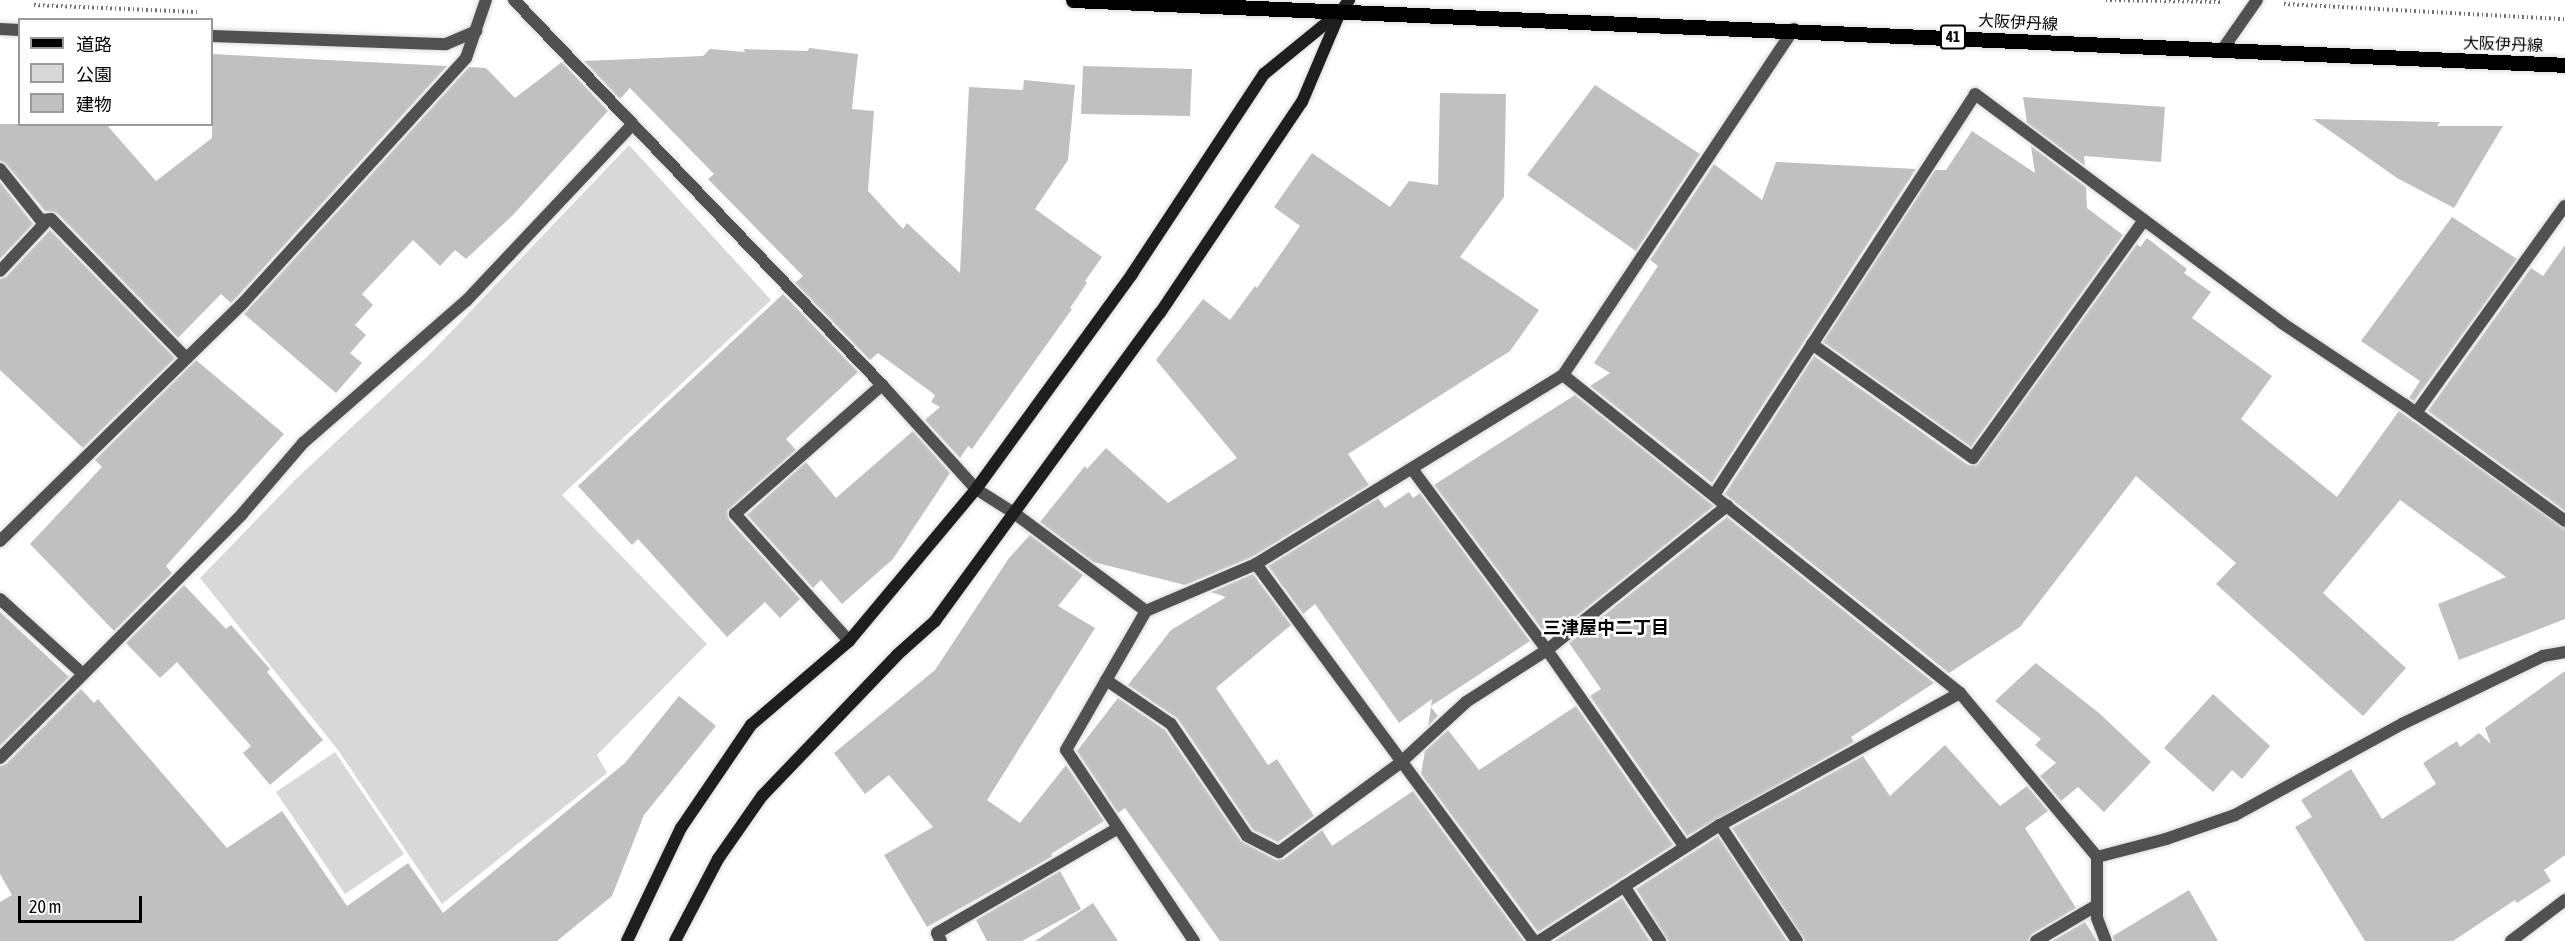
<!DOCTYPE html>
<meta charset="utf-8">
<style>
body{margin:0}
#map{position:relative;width:2565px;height:941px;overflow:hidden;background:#fff;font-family:"Asap Condensed","Noto Sans JP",sans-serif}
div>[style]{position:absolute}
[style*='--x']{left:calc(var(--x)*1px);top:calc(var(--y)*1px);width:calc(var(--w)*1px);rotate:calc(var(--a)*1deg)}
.green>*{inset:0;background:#d8d8d8}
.building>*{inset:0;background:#c0c0c0}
.path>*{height:4px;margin-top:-2px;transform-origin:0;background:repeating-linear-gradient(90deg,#737373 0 1.5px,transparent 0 4.5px)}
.roads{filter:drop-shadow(0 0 2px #dbdbdb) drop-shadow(0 0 2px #dbdbdb)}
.lane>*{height:12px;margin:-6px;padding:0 6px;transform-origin:6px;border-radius:6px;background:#515151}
.street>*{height:12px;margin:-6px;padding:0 6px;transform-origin:6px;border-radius:6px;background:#515151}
.secondary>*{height:12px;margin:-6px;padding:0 6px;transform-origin:6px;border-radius:6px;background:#1e1e1e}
.primary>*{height:15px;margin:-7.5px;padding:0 7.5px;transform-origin:7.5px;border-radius:7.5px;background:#000}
span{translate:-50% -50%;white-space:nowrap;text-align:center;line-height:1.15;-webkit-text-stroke:5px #fff;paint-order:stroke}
.shield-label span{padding:2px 4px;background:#fff;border:2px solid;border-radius:4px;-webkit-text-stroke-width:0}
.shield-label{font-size:15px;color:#000;font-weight:700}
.street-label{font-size:16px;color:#000}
.neighbourhood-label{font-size:18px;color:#000;font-weight:700}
.legend{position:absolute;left:18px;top:18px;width:195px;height:108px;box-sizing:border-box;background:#fff;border:2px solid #999;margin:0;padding:8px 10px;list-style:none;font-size:18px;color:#000}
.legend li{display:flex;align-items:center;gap:12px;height:30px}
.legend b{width:30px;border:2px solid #999}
.scale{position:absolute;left:18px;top:896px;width:124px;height:27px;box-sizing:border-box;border:3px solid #000;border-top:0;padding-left:8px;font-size:18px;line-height:21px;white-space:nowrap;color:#000;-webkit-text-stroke:4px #fff;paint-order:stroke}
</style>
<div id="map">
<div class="green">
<i style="clip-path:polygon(629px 145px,771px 300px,562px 495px,707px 644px,597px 755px,607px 773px,442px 904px,338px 750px,200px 578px,296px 479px,427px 357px)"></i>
<i style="clip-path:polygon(335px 752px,404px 854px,345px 894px,276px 792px)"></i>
</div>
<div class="building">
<i style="clip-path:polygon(809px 48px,858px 54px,852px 109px,874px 111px,868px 191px,903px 229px,907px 223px,960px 273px,969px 87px,1023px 90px,1024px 80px,1075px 85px,1068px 160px,1035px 209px,1102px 257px,1085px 281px,1087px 283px,1070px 308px,1072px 309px,972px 449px,968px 446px,960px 458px,925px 420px,940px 407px,931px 402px,935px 395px,878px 353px,870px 360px,795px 283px,803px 276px,708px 179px,714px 174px,630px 88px,620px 99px,584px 61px,703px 56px,710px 49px,745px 52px,744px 49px,808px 51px)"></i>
<i style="clip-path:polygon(212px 54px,447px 66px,237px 297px,231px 303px,221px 294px,178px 338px,57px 213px,45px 211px,6px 164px,0 161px,0 124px,106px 124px,156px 181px,212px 138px)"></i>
<i style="clip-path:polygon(562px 62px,608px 111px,512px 216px,466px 259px,455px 250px,440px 266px,413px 240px,362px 294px,373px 305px,355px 325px,366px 335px,350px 353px,362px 363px,336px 393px,244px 314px,469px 67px,486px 68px,515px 98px)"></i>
<i style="clip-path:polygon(1083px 66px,1192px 69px,1190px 116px,1081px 114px)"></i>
<i style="clip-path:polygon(1595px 85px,1700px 154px,1636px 251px,1527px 175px)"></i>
<i style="clip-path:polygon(1440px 93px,1506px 94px,1504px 197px,1460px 257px,1539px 310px,1510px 351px,1348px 454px,1369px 485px,1252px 557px,1185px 585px,1093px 562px,1040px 522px,1085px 466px,1087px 469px,1106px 448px,1168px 503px,1237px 458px,1156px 360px,1203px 299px,1230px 320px,1255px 286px,1257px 288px,1300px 226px,1274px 207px,1312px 153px,1390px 207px,1409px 181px,1438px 185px)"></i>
<i style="clip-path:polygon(2023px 97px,2165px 107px,2161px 162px,2084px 156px,2085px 166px,2027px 123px)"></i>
<i style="clip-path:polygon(2313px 119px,2440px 122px,2437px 126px,2503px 126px,2454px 208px,2397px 178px)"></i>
<i style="clip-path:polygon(1972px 131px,2035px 173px,2031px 146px,2086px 187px,2087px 208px,2123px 235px,1971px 447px,1823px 342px,1935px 170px,1946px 170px)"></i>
<i style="clip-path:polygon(1776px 162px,1916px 169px,1712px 483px,1590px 386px,1610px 373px,1594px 363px,1658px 266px,1650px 260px,1714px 164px,1762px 200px)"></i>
<i style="clip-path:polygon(0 182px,33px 224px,0 259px)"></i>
<i style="clip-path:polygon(2452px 217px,2517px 259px,2414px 401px,2409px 398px,2420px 381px,2361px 341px)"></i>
<i style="clip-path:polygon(50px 230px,175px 358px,83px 448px,0 370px,0 279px,6px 277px)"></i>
<i style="clip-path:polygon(2147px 238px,2187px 269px,2184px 273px,2211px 292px,2192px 318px,2272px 376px,2241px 419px,2337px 497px,2399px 411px,2565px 529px,2565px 619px,2459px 660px,2438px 604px,2506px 577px,2400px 500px,2323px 593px,2406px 668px,2363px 716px,2216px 584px,2236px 563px,2136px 476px,2020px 627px,1949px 673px,1725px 494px,1814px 356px,1968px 465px,1977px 465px,2137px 244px,2140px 247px)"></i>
<i style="clip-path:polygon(2565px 245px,2565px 511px,2428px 411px,2531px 268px,2543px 276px)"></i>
<i style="clip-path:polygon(783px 294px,858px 372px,786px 439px,796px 450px,727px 511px,729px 520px,800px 599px,780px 618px,765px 602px,727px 637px,638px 539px,632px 545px,578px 486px)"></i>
<i style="clip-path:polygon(196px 360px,284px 434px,166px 566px,172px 573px,114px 631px,30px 544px,102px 467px,95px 460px)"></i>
<i style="clip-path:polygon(1575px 395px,1714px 506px,1559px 630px,1556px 625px,1544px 632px,1434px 485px)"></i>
<i style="clip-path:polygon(913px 431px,950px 473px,893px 559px,842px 604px,821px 580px,813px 588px,747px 515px,806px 462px,836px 498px)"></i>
<i style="clip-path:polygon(1409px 492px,1413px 498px,1420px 493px,1530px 641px,1431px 706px,1432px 699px,1399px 723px,1315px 604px,1303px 614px,1268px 566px,1378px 498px,1385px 508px)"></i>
<i style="clip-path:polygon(1727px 517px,1934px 683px,1851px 737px,1854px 742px,1687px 836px,1590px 696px,1601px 689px,1569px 643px)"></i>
<i style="clip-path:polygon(1030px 535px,1083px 575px,1058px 606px,1095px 628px,987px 800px,1020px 823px,1066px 765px,1104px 821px,1051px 854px,1053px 856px,927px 927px,884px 855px,933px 827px,889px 775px,865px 794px,834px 753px,935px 670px,1009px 558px)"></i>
<i style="clip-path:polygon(1253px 574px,1291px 625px,1216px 688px,1268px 765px,1277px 759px,1314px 816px,1278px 842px,1253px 830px,1178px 719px,1128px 685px,1171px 630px,1226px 597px,1211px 592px)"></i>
<i style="clip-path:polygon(184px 585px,226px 629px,231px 625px,270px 669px,267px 672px,323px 740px,270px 785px,243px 753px,251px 746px,177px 662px,160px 678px,126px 643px)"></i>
<i style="clip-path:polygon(0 612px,69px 677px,0 746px)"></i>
<i style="clip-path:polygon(2036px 663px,2099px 713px,2151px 762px,2104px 812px,2078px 787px,2061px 801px,2040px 776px,2056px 763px,2035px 745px,2041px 739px,1995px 701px)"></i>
<i style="clip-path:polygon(2565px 671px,2565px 855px,2544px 870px,2551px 881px,2517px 903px,2515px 900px,2453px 941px,2365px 941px,2295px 827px,2312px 817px,2301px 800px,2351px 769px,2382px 819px,2436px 784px,2423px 763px,2457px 741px,2460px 747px,2479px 733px,2491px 744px,2485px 728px)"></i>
<i style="clip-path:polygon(81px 689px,94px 703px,98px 699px,227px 848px,282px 811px,347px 906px,408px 863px,443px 913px,625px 763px,679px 696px,716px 726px,644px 815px,612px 896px,557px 941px,0 941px,0 902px,12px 895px,0 874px,0 766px,6px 764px)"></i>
<i style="clip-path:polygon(2213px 694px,2270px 746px,2242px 779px,2232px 770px,2213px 792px,2164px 748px)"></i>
<i style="clip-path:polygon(1118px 698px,1165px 730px,1241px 841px,1276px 860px,1284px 859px,1322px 830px,1332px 846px,1413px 791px,1524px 941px,1220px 941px,1125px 808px,1118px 813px,1077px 751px)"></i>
<i style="clip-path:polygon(1576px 706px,1673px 845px,1538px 932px,1421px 774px,1425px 751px,1448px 730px,1479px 770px)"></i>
<i style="clip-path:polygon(1431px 707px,1438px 716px,1428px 726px)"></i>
<i style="clip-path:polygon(1945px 745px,2000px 806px,2027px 786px,2048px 811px,2025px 828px,2076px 908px,2032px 934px,2028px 941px,1805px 941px,1732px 828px,1863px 756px,1890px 796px)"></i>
<i style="clip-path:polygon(1718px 836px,1787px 941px,1668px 941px,1636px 889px)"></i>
<i style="clip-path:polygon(1060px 871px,1081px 909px,1022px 941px,987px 941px,976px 920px)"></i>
<i style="clip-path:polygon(2189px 890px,2218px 941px,2114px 941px,2113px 936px)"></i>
<i style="clip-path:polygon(1622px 898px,1650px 941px,1554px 941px)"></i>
<i style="clip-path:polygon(1093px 903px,1118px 941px,1035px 941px)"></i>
<i style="clip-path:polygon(2085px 922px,2097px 941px,2052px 941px)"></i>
</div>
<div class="path">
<i style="--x:2106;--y:0;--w:116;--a:1"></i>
<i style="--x:2284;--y:4;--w:281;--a:3.1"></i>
<i style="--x:34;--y:5;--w:163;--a:2.5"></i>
</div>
<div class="roads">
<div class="lane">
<i style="--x:0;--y:169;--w:70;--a:51.3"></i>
<i style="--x:44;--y:224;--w:64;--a:133.1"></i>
<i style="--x:42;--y:220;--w:9;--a:-6"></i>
<i style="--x:51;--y:219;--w:194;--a:45.8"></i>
<i style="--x:941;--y:941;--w:9;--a:-117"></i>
<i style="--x:937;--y:933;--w:209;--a:-30.1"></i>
</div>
<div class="street">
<i style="--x:514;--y:0;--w:533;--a:46.29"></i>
<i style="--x:882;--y:385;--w:140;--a:47.9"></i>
<i style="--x:976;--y:489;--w:45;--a:32.3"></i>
<i style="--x:1014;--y:513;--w:164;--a:36.6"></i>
<i style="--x:0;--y:29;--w:20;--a:3"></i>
<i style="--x:212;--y:36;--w:234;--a:2"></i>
<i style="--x:446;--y:44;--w:33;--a:-23"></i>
<i style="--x:2222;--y:50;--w:61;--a:-55"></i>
<i style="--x:1812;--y:344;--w:197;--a:35.3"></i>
<i style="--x:1973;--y:458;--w:293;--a:-54.3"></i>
<i style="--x:1563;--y:375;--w:509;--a:38.69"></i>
<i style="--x:1960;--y:693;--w:214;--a:50.1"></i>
<i style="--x:2097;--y:857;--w:61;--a:90"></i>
<i style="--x:2097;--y:918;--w:25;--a:69"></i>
<i style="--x:2416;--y:413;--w:255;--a:-54.3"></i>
<i style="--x:1412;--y:469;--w:226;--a:53.3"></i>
<i style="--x:1547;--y:650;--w:239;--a:55"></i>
<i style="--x:1714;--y:495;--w:478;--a:-56.9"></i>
<i style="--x:1975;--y:94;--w:383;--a:36.7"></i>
<i style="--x:2282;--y:323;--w:148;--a:33.7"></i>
<i style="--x:2405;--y:405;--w:198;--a:35.9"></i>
<i style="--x:0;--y:541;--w:340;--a:-44.4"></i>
<i style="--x:243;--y:303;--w:331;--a:-47.7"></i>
<i style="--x:466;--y:58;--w:61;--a:-71"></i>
<i style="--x:1256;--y:564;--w:468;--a:53.6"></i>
<i style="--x:0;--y:599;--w:112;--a:42.1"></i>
<i style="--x:849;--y:641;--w:171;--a:-131.9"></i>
<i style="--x:735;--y:514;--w:196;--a:-41.3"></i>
<i style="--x:1106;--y:680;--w:78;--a:34.1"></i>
<i style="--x:1171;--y:724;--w:135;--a:55.8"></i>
<i style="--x:1247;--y:836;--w:36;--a:27"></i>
<i style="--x:1279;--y:852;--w:150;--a:-36.3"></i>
<i style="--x:1400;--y:763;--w:90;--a:-42.7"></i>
<i style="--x:1466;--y:702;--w:96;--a:-32.7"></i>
<i style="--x:1547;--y:650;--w:231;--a:-38.7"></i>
<i style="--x:0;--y:758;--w:344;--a:-45.2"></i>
<i style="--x:242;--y:514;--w:94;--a:-49.3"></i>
<i style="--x:303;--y:443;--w:216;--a:-41.1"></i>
<i style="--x:466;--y:301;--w:243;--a:-46.7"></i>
<i style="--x:1720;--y:825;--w:139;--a:56.4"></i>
<i style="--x:2097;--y:857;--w:71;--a:-14.6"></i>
<i style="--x:2166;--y:839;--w:73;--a:-19.2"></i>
<i style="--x:2235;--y:815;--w:190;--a:-28.6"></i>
<i style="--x:2402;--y:724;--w:157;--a:-25.7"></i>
<i style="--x:2543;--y:656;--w:22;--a:-10"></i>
<i style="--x:1624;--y:886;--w:66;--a:56.8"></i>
<i style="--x:1194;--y:941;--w:230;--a:-123.8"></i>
<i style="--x:1066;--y:750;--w:160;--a:-60.1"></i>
<i style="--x:1146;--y:611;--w:120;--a:-23.1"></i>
<i style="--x:1256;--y:564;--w:361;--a:-31.6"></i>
<i style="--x:1563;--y:375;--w:416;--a:-56.3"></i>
<i style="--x:1539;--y:941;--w:215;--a:-32.7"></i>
<i style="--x:1720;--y:825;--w:274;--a:-28.8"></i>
<i style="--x:2036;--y:941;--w:71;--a:-30.5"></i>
<i style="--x:2511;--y:941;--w:68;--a:-37.2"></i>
</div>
<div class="secondary">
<i style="--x:627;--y:941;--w:125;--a:-64.5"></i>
<i style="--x:681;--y:828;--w:125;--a:-55.8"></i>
<i style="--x:751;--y:725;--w:129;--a:-40.6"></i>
<i style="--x:849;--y:641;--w:198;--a:-50.1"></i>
<i style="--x:976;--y:489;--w:266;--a:-54"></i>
<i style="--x:1132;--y:274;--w:240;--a:-56.6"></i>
<i style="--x:1264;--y:74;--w:99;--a:-39.3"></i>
<i style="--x:1341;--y:11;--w:14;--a:-54"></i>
<i style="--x:675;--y:941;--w:93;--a:-62.3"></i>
<i style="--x:718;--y:859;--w:77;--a:-55.1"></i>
<i style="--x:762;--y:796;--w:195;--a:-46.2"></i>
<i style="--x:897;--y:655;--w:51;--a:-41.8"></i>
<i style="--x:935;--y:621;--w:381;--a:-53.9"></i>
<i style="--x:1160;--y:313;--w:254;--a:-56.1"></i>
<i style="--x:1302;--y:102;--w:95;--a:-67"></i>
</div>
<div class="primary">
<i style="--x:1073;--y:0;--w:1493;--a:2.49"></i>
</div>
</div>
<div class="shield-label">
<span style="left:1953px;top:37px">41</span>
</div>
<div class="street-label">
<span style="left:2018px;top:22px;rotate:3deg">大阪伊丹線</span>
<span style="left:2503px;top:44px;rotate:2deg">大阪伊丹線</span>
</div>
<div class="neighbourhood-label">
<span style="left:1606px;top:628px">三津屋中二丁目</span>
</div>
<ul class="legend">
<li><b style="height:8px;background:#000"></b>道路</li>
<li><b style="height:16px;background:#d8d8d8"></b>公園</li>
<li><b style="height:16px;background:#c0c0c0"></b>建物</li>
</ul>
<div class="scale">20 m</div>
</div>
